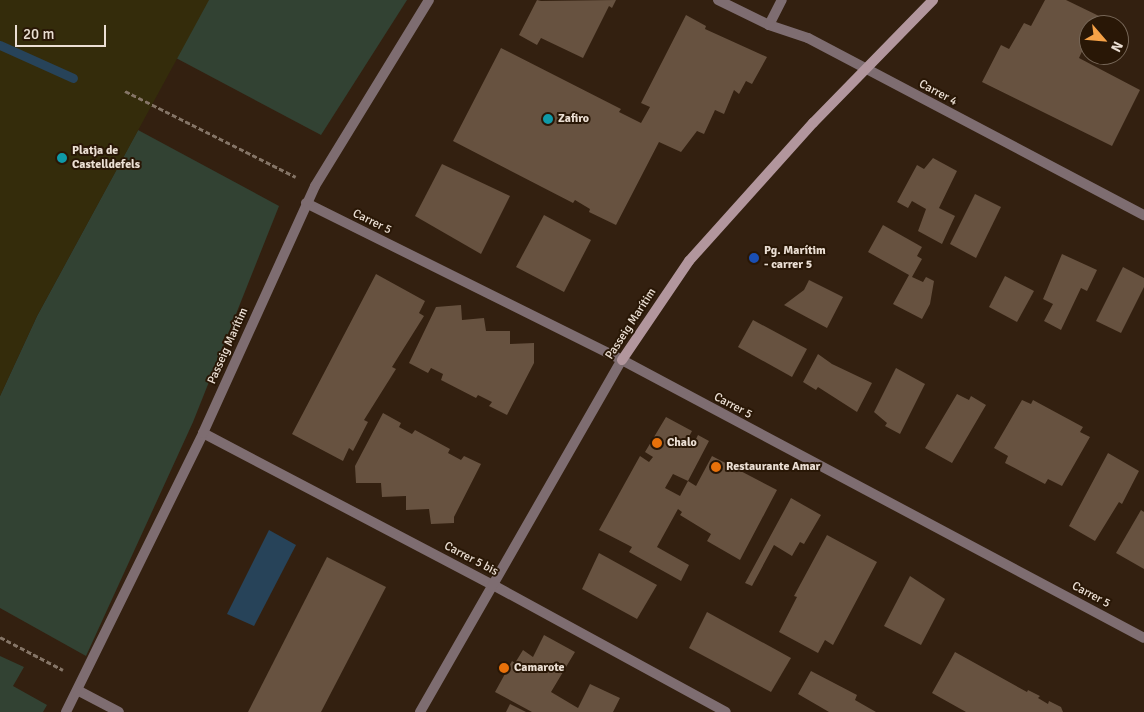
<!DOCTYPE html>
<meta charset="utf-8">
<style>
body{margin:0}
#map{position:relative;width:1144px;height:712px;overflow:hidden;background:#332010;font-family:Signika,sans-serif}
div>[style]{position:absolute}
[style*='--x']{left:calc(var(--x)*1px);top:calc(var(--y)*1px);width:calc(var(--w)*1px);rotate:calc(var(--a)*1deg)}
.green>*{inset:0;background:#324233}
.sand>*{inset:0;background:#342c0b}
.water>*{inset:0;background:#274359}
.stream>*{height:9px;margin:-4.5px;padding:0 4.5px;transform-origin:4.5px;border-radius:4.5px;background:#274359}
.building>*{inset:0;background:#675240}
.path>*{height:3px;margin-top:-1.5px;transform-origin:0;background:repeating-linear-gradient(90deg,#857567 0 5px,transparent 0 7.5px)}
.street>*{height:10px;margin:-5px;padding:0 5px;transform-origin:5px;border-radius:5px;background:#7e6d71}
.secondary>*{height:10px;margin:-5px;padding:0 5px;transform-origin:5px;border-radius:5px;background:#b2969d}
.dots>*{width:14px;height:14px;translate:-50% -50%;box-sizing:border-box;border:2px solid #291706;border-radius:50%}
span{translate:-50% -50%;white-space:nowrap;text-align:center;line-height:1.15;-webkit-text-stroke:4px #291706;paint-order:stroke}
.street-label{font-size:12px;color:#ebdfd4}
.poi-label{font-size:12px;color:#ebdfd4;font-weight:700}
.left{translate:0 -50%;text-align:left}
.north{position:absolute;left:1079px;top:15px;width:50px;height:50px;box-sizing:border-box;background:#291706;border:1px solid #776758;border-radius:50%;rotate:117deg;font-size:14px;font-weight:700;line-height:20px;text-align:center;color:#ebdfd4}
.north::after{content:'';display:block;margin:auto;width:18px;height:22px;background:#f6a247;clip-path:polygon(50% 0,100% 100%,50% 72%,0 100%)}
.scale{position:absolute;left:15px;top:25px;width:91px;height:22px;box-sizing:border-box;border:2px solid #ebdfd4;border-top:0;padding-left:6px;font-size:15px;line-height:18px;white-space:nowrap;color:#ebdfd4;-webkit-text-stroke:4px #291706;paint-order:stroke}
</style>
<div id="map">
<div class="green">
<i style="clip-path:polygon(208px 0,407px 0,321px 135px,176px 58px)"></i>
<i style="clip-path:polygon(138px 130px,279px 206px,193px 422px,86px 656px,0 608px,0 396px,37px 316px)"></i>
<i style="clip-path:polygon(0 656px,24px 667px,13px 686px,47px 705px,43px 712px,0 712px)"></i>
</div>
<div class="sand">
<i style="clip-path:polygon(0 0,209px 0,37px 316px,0 396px)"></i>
</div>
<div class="water">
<i style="clip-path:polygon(269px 530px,296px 545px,254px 626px,227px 614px)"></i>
</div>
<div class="stream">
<i style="--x:0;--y:45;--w:80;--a:24.3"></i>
</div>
<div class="building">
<i style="clip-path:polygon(537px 0,541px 1px,616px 0,612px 8px,609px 6px,583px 58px,541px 38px,537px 45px,519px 35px)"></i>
<i style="clip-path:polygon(1045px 0,1066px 0,1099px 16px,1094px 25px,1089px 25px,1089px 36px,1079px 58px,1140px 90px,1112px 146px,982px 82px,1001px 45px,1009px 49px,1024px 23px,1031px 26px)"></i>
<i style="clip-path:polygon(686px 15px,706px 26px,705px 29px,767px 57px,752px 84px,746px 81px,739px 94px,734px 90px,724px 114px,715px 110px,704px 134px,697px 131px,681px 152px,659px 142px,616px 225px,589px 212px,590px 209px,575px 200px,573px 203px,453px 141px,501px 48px,621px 109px,619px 112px,641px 123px,650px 107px,641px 103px)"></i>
<i style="clip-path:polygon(933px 158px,957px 171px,939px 208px,955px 216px,942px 244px,918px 231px,926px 209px,912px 201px,908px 208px,897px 202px,917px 165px,924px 169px)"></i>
<i style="clip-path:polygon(442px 164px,510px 196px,481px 254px,415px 216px)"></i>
<i style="clip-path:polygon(975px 194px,1001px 207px,976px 258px,950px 244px)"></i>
<i style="clip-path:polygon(544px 215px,591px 240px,564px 292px,516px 267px)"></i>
<i style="clip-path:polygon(883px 225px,922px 247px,917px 256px,922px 259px,912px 277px,923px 282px,926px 277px,934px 281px,930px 304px,922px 319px,893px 304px,909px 275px,868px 252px)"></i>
<i style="clip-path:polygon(1062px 254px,1097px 270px,1087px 291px,1081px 288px,1061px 330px,1044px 321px,1053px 304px,1043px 299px)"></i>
<i style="clip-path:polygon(1123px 267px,1144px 278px,1144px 287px,1121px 333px,1096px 321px)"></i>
<i style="clip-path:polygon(376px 274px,425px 301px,419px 313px,424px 316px,392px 367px,396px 369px,364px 420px,368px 422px,353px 451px,349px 448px,343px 461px,292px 434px)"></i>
<i style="clip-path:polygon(1005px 276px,1034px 291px,1017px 322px,989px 307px)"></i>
<i style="clip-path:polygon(809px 280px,843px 297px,827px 328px,784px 305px,804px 290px)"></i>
<i style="clip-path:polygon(461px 305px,462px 320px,484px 318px,486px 331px,510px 331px,510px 344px,534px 343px,534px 363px,507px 415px,489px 406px,492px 402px,478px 395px,476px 398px,441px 380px,443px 374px,431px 368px,428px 373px,409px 363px,436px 307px)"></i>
<i style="clip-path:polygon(753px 320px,807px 349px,792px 377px,738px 347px)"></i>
<i style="clip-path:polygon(818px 354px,832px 364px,872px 383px,857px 412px,818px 387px,816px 390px,803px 382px)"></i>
<i style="clip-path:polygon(896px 368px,925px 384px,900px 434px,885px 426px,887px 423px,874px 412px)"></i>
<i style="clip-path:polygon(957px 394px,969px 400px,971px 396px,986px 405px,952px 463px,925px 448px)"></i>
<i style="clip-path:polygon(1022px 400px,1031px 404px,1033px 400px,1083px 427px,1080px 432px,1090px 437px,1062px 486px,1048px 479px,1045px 484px,1005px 463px,1008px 456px,994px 448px)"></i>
<i style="clip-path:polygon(383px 413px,401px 423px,399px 427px,412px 434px,415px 430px,450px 449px,448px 453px,461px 460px,464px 456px,481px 464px,454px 517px,454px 523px,431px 524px,429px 509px,406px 510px,406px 496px,382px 497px,381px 483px,356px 483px,355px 466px)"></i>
<i style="clip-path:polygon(evenodd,666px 417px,692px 431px,685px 444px,692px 447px,698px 435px,709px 441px,688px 481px,696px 486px,712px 456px,777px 490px,740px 560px,707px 541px,711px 534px,680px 515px,682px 512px,678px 509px,657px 547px,689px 565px,681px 581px,629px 552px,632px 547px,599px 530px,640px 456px,649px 462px,653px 457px,645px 452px,666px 417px,673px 474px,688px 481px,680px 496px,665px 488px,673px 474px)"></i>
<i style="clip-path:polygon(1108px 453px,1139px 471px,1122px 504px,1119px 502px,1095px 541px,1069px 526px)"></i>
<i style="clip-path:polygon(791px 498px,821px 515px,804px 544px,800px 542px,792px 556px,774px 545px,752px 586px,745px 583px)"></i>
<i style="clip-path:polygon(1141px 510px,1144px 512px,1144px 569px,1116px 553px)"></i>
<i style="clip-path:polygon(827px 535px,877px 562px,833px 645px,825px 640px,818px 653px,779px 632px,797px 597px,794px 596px)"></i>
<i style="clip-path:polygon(599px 553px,657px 585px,637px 619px,582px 589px)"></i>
<i style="clip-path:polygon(327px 557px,386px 587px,321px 712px,248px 712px)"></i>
<i style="clip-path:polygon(910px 576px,945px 599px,921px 645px,884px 626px)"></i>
<i style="clip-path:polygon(707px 612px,791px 658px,771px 692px,689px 648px)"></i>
<i style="clip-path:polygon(544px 635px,575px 652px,551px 692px,578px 708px,590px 684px,620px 698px,613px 712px,532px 712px,495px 692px,512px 661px,515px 663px,523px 650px,533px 657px)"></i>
<i style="clip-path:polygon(955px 652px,1027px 692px,1028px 690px,1040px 696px,1038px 698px,1048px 704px,1049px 701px,1061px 707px,1063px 712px,966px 712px,932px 693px)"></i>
<i style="clip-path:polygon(811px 671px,857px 695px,855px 700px,876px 712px,829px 712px,798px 694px)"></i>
<i style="clip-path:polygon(510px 704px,526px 712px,506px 712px)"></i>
</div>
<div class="path">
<i style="--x:125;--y:91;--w:191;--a:26.7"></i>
<i style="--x:0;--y:637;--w:71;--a:27.6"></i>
</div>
<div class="street">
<i style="--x:718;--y:0;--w:57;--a:26.1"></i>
<i style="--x:769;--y:25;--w:41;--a:18.4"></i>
<i style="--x:808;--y:38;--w:380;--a:27.8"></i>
<i style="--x:769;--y:25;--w:28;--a:-63"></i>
<i style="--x:306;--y:203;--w:353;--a:26.4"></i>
<i style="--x:622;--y:360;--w:591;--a:28.04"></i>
<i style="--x:203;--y:433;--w:327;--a:27.7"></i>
<i style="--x:493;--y:585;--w:265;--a:28.6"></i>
<i style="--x:79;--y:691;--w:45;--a:27.7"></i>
<i style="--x:66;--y:712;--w:311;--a:-63.8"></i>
<i style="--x:203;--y:433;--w:271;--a:-65.6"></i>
<i style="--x:315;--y:186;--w:218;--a:-58.5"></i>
<i style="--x:420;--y:712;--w:406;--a:-60.2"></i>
</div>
<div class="secondary">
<i style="--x:622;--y:360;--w:120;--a:-55.9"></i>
<i style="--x:689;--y:261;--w:186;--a:-48.1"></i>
<i style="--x:813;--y:123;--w:172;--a:-45.7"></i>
</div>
<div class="dots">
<i style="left:548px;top:119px;background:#0f9aa8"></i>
<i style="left:62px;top:158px;background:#0f9aa8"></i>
<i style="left:754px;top:258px;background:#1a4fb4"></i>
<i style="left:657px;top:443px;background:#e8710a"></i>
<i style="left:716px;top:467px;background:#e8710a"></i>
<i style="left:504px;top:668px;background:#e8710a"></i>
</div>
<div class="street-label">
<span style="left:938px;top:93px;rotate:28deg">Carrer 4</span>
<span style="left:372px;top:222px;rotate:26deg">Carrer 5</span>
<span style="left:631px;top:324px;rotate:-57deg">Passeig Marítim</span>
<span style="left:228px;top:346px;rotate:-66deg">Passeig Marítim</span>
<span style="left:733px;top:406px;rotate:28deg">Carrer 5</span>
<span style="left:471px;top:559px;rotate:28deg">Carrer 5 bis</span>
<span style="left:1091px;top:595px;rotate:28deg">Carrer 5</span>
</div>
<div class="poi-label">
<span class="left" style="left:558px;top:119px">Zafiro</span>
<span class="left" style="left:72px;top:158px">Platja de<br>Castelldefels</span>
<span class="left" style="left:764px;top:258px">Pg. Marítim<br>- carrer 5</span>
<span class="left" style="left:667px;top:443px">Chalo</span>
<span class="left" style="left:726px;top:467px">Restaurante Amar</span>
<span class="left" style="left:514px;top:668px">Camarote</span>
</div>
<div class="north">N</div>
<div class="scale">20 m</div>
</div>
